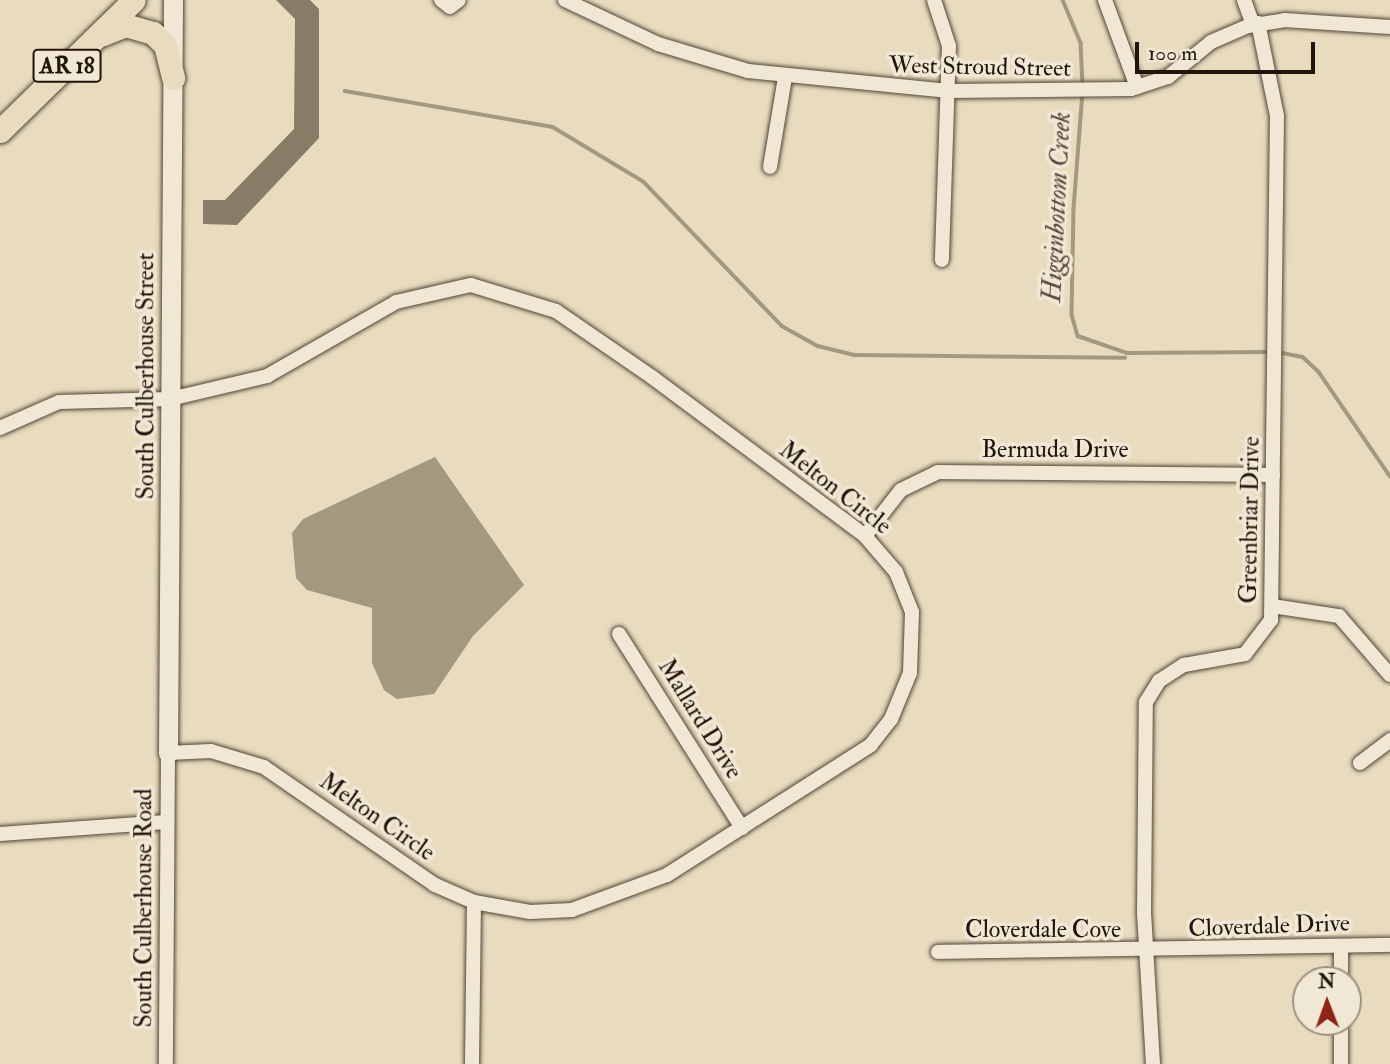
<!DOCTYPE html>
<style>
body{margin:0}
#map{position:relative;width:1390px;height:1064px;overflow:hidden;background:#e8dbbe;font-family:"IM FELL Double Pica",serif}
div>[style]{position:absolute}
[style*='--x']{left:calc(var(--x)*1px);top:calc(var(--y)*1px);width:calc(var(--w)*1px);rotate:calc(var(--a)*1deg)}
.water>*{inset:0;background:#a49880}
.stream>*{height:3.5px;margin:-1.75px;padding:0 1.75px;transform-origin:1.75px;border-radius:1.75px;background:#a49880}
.building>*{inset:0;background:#887c67}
.roads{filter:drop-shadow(0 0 2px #524636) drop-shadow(0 0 2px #524636)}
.street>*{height:14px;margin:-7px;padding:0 7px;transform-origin:7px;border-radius:7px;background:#f0e8d5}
.secondary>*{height:19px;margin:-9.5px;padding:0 9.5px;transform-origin:9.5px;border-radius:9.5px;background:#f0e8d5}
.primary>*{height:23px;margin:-11.5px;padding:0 11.5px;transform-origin:11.5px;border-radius:11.5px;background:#e8dbbe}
span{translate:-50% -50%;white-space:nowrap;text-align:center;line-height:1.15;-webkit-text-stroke:7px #f0e8d5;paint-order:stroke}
.shield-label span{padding:2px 5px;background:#f0e8d5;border:2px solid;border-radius:5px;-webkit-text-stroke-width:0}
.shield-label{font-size:23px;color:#201508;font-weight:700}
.street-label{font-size:24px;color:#201508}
.water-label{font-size:26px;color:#554938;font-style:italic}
.north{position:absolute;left:1292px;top:966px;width:70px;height:70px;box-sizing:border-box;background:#f0e8d5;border:2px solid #9d9483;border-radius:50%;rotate:359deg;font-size:19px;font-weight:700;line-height:28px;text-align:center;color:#201508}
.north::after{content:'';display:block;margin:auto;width:24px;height:32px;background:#8f2418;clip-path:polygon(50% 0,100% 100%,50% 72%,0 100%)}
.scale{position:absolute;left:1135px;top:42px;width:180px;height:32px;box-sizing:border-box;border:4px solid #201508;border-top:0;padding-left:9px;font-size:21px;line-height:24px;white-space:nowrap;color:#201508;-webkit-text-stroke:5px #f0e8d5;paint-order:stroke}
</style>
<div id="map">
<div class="water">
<i style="clip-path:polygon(435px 457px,524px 585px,473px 636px,434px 694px,397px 699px,384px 690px,372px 663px,372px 608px,307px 590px,296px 578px,292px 533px,303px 519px)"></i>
</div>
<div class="stream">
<i style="--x:1063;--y:0;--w:47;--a:67.3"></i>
<i style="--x:1081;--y:43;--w:42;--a:87.3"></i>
<i style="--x:345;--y:91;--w:211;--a:9.8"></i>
<i style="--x:553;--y:127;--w:106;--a:31.1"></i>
<i style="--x:644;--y:182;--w:199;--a:46.2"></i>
<i style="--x:782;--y:326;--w:41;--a:29.1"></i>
<i style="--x:818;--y:346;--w:38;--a:14"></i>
<i style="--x:855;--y:355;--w:270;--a:0.6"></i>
<i style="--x:1083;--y:92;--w:117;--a:94.4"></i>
<i style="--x:1074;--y:209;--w:106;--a:91.1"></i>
<i style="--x:1072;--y:315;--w:22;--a:74"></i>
<i style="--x:1078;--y:336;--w:52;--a:19.1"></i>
<i style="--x:1127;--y:353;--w:142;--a:-0.4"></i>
<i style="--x:1277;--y:352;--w:26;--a:11"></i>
<i style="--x:1303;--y:357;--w:22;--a:43"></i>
<i style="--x:1319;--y:372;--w:126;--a:55.7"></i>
</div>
<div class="building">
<i style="clip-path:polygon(276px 0,310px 0,319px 9px,319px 138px,237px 225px,203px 224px,203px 200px,225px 200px,294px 129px,295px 19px)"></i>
</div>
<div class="roads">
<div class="street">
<i style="--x:441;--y:0;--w:11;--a:38"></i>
<i style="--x:450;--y:7;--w:11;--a:-38"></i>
<i style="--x:565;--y:0;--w:103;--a:25.3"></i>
<i style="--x:658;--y:44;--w:94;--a:16.7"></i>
<i style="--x:748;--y:71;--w:202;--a:5.7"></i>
<i style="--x:949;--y:91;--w:182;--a:-0.6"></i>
<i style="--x:1131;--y:89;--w:39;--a:-18"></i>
<i style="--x:1168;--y:77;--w:55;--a:-39.1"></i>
<i style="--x:1211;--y:42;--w:40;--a:-23.4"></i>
<i style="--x:1248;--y:26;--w:36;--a:-9"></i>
<i style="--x:1284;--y:20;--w:106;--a:3.8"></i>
<i style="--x:934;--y:0;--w:48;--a:71.9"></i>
<i style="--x:949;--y:46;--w:214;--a:91.9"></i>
<i style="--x:1105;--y:0;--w:93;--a:69.8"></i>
<i style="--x:1244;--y:0;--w:27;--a:70"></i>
<i style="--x:770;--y:167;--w:91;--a:-80.5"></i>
<i style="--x:0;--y:428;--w:64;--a:-23.8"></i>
<i style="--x:59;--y:402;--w:111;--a:-1.5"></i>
<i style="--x:170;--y:399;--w:100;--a:-13.3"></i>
<i style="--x:267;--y:376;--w:149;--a:-29.8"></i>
<i style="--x:396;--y:302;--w:77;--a:-12.8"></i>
<i style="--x:471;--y:285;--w:89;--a:17"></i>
<i style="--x:556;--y:311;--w:116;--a:34.5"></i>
<i style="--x:652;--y:377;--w:266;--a:36.7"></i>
<i style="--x:865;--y:536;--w:48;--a:49.3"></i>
<i style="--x:896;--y:572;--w:43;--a:68.2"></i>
<i style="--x:912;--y:612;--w:61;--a:91.9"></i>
<i style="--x:910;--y:673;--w:50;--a:112.4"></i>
<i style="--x:891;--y:719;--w:33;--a:128"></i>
<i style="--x:871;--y:745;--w:242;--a:147.5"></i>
<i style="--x:667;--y:875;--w:101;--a:159.8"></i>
<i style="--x:572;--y:910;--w:42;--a:177.3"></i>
<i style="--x:530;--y:912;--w:57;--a:-169.9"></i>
<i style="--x:474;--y:902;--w:43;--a:-156.4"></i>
<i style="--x:435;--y:885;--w:208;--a:-145.4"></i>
<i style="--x:264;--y:767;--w:55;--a:-163.2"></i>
<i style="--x:211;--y:751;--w:43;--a:177.3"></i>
<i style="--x:168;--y:753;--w:311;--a:90.4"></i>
<i style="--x:865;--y:536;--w:58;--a:-52"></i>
<i style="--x:901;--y:490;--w:41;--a:-25.9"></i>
<i style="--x:938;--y:472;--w:335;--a:0.5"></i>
<i style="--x:1272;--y:606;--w:68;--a:8.5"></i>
<i style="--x:1339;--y:616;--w:78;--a:49.2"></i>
<i style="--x:619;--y:634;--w:230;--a:57.6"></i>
<i style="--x:1360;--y:763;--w:38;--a:-37"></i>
<i style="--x:0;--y:834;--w:167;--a:-4.1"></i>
<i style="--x:938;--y:952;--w:452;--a:-0.9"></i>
<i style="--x:1341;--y:980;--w:33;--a:-90"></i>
<i style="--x:472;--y:1064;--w:162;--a:-89.3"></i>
<i style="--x:1153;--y:1064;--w:150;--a:-93.4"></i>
<i style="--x:1144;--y:914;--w:212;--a:-89.5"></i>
<i style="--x:1146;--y:702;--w:25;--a:-58"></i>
<i style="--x:1159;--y:681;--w:30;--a:-33"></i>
<i style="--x:1184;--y:665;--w:62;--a:-10.2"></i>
<i style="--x:1245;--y:654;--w:43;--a:-52.6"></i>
<i style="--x:1271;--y:620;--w:504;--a:-89.32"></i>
<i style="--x:1277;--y:116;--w:95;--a:-101.5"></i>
<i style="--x:1341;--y:1064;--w:42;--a:-90"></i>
</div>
<div class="secondary">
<i style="--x:168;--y:753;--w:753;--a:-89.62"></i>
</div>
<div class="primary">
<i style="--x:103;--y:34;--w:24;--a:-22"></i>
<i style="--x:125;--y:25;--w:29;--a:16"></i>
<i style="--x:153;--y:33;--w:17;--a:45"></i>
<i style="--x:165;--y:45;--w:34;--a:76"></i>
<i style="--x:0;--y:131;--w:187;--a:-44.4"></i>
</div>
</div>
<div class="shield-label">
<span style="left:67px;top:66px">AR 18</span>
</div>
<div class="street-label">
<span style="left:980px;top:67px;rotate:1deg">West Stroud Street</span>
<span style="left:146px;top:376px;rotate:-90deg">South Culberhouse Street</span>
<span style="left:1055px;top:450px">Bermuda Drive</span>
<span style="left:835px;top:488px;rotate:38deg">Melton Circle</span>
<span style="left:1250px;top:520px;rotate:-89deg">Greenbriar Drive</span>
<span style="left:700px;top:719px;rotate:58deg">Mallard Drive</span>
<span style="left:377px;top:817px;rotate:35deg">Melton Circle</span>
<span style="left:144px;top:908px;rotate:-90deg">South Culberhouse Road</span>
<span style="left:1269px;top:926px;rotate:-2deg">Cloverdale Drive</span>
<span style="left:1043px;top:930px">Cloverdale Cove</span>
</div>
<div class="water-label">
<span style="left:1058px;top:207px;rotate:-87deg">Higginbottom Creek</span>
</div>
<div class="north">N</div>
<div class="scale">100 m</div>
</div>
